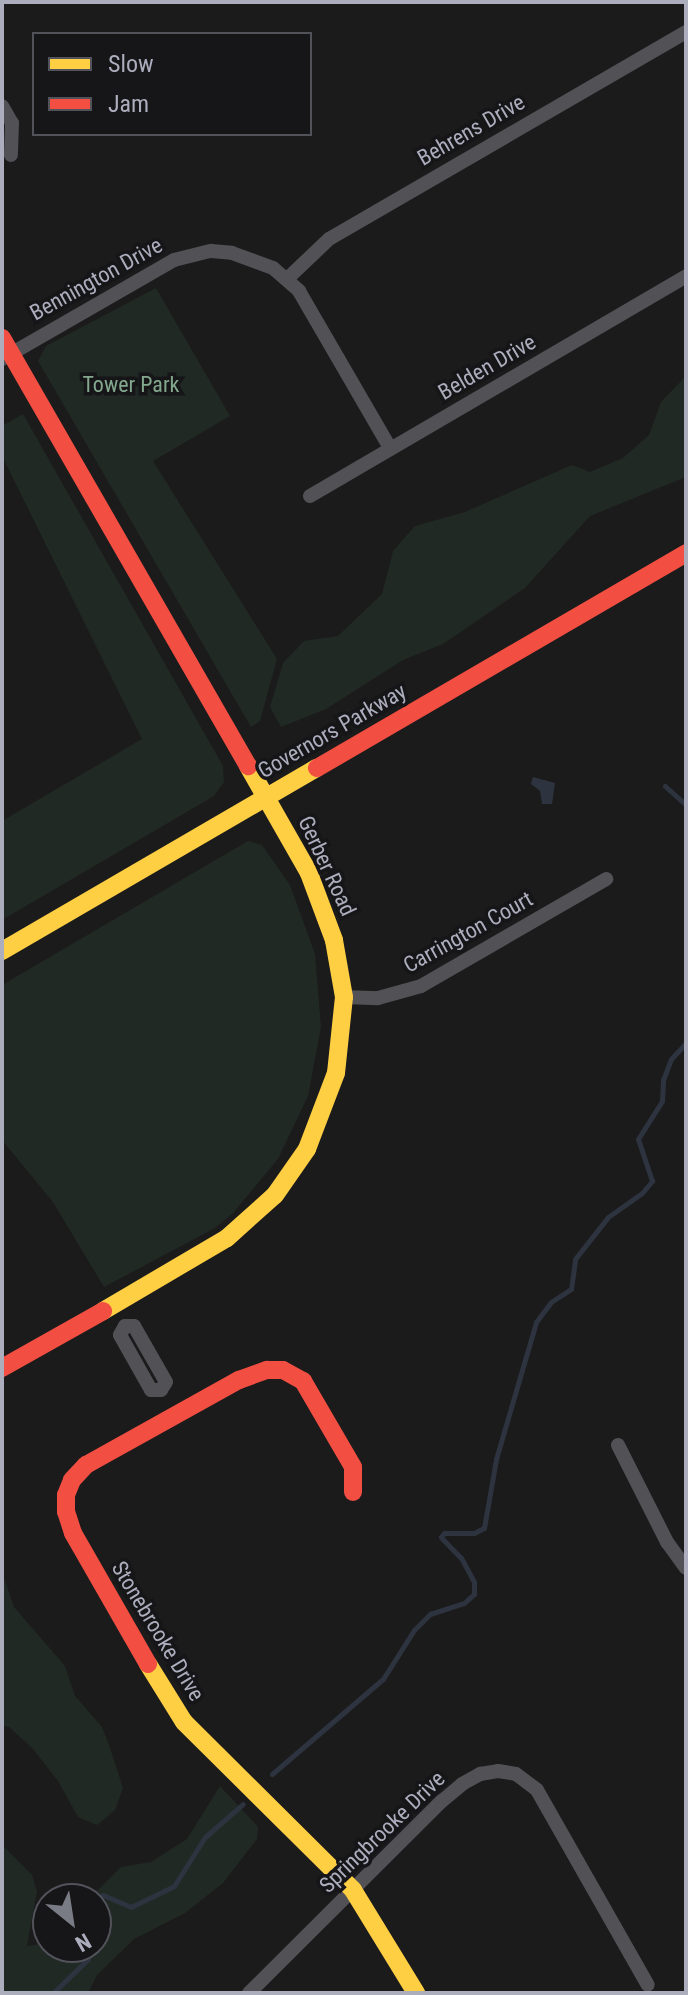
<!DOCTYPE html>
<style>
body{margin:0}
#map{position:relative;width:688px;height:1995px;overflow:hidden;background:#1b1b1c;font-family:"Roboto Condensed",sans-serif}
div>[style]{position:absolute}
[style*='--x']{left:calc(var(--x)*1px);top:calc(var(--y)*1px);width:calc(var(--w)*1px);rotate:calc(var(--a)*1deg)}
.green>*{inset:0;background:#212924}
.water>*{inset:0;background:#2d333f}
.stream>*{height:5px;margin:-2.5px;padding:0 2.5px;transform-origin:2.5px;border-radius:2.5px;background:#2d333f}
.street>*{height:14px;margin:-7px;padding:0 7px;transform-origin:7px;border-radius:7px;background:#515156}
.slow>*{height:18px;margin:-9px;padding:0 9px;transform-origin:9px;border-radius:9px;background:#ffcf43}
.jam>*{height:18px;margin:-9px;padding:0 9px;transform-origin:9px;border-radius:9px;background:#f24e42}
span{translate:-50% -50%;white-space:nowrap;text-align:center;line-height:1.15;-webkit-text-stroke:7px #161518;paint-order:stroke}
.street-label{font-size:22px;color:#acaebd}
.park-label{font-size:22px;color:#83a88e}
.frame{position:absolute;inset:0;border:4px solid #acaebd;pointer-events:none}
.legend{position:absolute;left:32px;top:32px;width:280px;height:104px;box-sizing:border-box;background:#161518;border:2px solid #52525a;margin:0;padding:10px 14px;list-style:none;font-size:24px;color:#acaebd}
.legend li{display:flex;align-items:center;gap:16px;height:40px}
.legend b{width:40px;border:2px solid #52525a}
.north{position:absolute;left:32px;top:1883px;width:80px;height:80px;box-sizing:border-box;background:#161518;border:2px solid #52525a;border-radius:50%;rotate:150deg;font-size:22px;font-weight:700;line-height:32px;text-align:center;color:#acaebd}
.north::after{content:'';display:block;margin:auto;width:28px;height:36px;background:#797b85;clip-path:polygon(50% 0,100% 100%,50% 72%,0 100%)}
</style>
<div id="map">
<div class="green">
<i style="clip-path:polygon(156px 288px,230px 416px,153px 461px,277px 659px,260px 721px,251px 727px,38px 361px,46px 346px)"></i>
<i style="clip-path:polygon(686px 376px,686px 477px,590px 516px,525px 588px,443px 644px,403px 660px,326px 709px,281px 727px,270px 707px,283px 663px,304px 641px,338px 636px,382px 594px,393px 551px,415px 526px,465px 512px,572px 465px,590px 472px,623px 458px,649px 435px,661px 402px)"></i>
<i style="clip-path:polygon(23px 414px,223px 766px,224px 782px,214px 796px,2px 920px,2px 821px,142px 739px,2px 456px,2px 426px)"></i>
<i style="clip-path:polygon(248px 841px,262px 845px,290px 885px,315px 954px,321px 1027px,308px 1096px,278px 1159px,233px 1213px,215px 1228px,104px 1287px,53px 1202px,2px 1140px,2px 985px)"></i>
<i style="clip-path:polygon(2px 1572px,14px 1607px,65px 1666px,75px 1696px,102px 1727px,109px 1745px,123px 1788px,115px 1810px,97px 1825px,78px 1817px,58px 1781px,33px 1749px,9px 1727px,2px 1726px)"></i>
<i style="clip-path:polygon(220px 1786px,258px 1827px,257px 1839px,223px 1883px,185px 1913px,134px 1939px,97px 1975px,88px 1993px,2px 1993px,2px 1845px,32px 1875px,37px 1891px,27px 1946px,48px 1943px,48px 1947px,96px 1947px,96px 1899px,90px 1899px,95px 1893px,121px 1867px,151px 1862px,187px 1839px)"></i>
</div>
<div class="water">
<i style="clip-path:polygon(533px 777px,555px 783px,552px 804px,542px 804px,540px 791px,531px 784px)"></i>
</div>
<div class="stream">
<i style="--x:665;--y:786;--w:28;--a:42"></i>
<i style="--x:686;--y:962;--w:20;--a:90"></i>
<i style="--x:272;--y:1774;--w:146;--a:-40.6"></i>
<i style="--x:383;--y:1679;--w:58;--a:-57.7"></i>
<i style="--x:414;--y:1630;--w:23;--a:-45"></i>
<i style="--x:430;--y:1614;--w:36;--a:-18"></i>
<i style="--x:464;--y:1603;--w:13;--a:-42"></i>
<i style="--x:474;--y:1594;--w:12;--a:-90"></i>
<i style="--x:474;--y:1582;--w:27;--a:-118"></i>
<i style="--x:461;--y:1558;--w:29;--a:-134"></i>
<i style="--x:441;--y:1537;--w:5;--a:-53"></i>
<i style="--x:444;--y:1533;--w:30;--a:0"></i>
<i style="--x:474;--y:1533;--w:11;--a:-27"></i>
<i style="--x:484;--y:1528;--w:70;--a:-80.1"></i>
<i style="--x:496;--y:1459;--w:143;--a:-73.7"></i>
<i style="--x:536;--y:1322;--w:25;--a:-53"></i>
<i style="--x:551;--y:1302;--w:24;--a:-33"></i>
<i style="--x:571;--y:1289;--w:30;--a:-82"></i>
<i style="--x:575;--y:1259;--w:53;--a:-51.8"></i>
<i style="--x:608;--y:1217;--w:42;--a:-35.2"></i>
<i style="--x:642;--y:1193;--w:16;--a:-50"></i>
<i style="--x:652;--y:1181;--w:44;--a:-108.4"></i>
<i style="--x:638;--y:1139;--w:45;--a:-57.7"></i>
<i style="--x:662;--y:1101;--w:21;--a:-87"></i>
<i style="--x:663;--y:1080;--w:22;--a:-69"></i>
<i style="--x:671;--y:1059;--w:22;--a:-47"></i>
<i style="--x:96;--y:1901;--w:9;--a:-41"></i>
<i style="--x:103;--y:1895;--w:30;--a:23"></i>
<i style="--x:131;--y:1907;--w:48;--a:-26"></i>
<i style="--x:174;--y:1886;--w:58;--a:-57.7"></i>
<i style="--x:205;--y:1837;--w:50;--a:-41"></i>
<i style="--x:53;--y:1993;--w:49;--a:-44.2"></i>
<i style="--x:88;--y:1959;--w:13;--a:-108"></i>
</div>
<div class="street">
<i style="--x:2;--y:106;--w:20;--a:60"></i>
<i style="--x:12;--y:123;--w:32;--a:92"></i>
<i style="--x:287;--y:279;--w:58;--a:-43.6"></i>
<i style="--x:329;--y:239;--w:413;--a:-30.1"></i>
<i style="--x:2;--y:359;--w:198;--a:-29.9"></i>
<i style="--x:174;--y:260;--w:38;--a:-14"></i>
<i style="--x:211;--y:251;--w:21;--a:5"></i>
<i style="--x:232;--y:253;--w:44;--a:20.1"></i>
<i style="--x:273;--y:268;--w:35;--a:41"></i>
<i style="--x:299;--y:291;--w:181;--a:59.9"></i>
<i style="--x:310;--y:496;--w:436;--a:-30.3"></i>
<i style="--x:344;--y:997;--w:34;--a:2"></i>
<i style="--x:378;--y:998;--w:45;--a:-15.6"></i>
<i style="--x:421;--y:986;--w:214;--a:-30"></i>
<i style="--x:125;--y:1326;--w:9;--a:0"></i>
<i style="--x:134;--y:1326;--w:64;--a:60.3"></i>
<i style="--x:166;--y:1382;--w:9;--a:122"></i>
<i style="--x:125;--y:1326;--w:10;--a:119"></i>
<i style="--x:120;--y:1335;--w:63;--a:60.6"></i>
<i style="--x:151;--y:1390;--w:10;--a:0"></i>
<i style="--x:618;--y:1445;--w:109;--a:63.2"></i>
<i style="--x:667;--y:1542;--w:32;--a:54"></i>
<i style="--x:249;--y:1993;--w:272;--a:-44.9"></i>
<i style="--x:442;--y:1801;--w:26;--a:-40"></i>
<i style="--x:462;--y:1784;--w:21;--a:-29"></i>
<i style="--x:480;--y:1774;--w:18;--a:-9"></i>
<i style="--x:498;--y:1771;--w:18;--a:9"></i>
<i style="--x:516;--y:1774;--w:26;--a:37"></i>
<i style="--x:537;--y:1790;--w:224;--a:60.4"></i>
</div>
<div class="slow">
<i style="--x:2;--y:951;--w:364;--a:-30.2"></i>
<i style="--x:103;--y:1311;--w:144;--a:-30.5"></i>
<i style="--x:227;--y:1238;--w:64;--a:-41.9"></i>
<i style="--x:275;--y:1195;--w:56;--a:-55.2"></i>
<i style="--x:307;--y:1149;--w:81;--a:-69.1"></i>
<i style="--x:336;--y:1073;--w:76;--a:-84"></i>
<i style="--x:344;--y:997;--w:58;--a:-100"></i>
<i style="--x:334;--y:940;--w:72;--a:-110.5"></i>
<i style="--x:309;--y:873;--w:123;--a:-119.7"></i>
<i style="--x:148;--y:1664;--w:68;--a:58.2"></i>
<i style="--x:184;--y:1722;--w:238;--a:44.8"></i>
<i style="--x:353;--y:1890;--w:121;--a:58.5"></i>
</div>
<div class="jam">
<i style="--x:2;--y:338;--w:494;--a:60.1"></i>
<i style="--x:317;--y:768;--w:427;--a:-30.2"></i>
<i style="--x:2;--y:1368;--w:116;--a:-29.4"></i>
<i style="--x:148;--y:1664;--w:151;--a:-119.8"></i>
<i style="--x:73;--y:1533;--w:22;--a:-108"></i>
<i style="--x:66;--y:1512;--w:17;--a:-90"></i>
<i style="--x:66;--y:1495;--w:16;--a:-68"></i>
<i style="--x:72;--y:1480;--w:21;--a:-47"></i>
<i style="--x:86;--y:1465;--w:175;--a:-29.1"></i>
<i style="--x:239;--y:1380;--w:30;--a:-20"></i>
<i style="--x:267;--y:1370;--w:16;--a:0"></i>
<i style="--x:283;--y:1370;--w:23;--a:29"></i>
<i style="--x:303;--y:1381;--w:99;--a:59.8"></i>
<i style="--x:353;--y:1467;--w:25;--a:90"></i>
</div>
<div class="street-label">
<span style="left:471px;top:130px;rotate:-30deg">Behrens Drive</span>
<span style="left:96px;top:279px;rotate:-29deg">Bennington Drive</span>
<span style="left:487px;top:367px;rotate:-30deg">Belden Drive</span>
<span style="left:332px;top:731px;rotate:-30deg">Governors Parkway</span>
<span style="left:327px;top:866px;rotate:65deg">Gerber Road</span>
<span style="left:468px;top:932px;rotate:-29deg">Carrington Court</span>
<span style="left:158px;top:1631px;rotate:59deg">Stonebrooke Drive</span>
<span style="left:382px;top:1832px;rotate:-44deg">Springbrooke Drive</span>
</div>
<div class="park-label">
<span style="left:131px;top:385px">Tower Park</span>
</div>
<div class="frame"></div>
<ul class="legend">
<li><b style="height:10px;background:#ffcf43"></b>Slow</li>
<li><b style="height:10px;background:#f24e42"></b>Jam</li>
</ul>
<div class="north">N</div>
</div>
